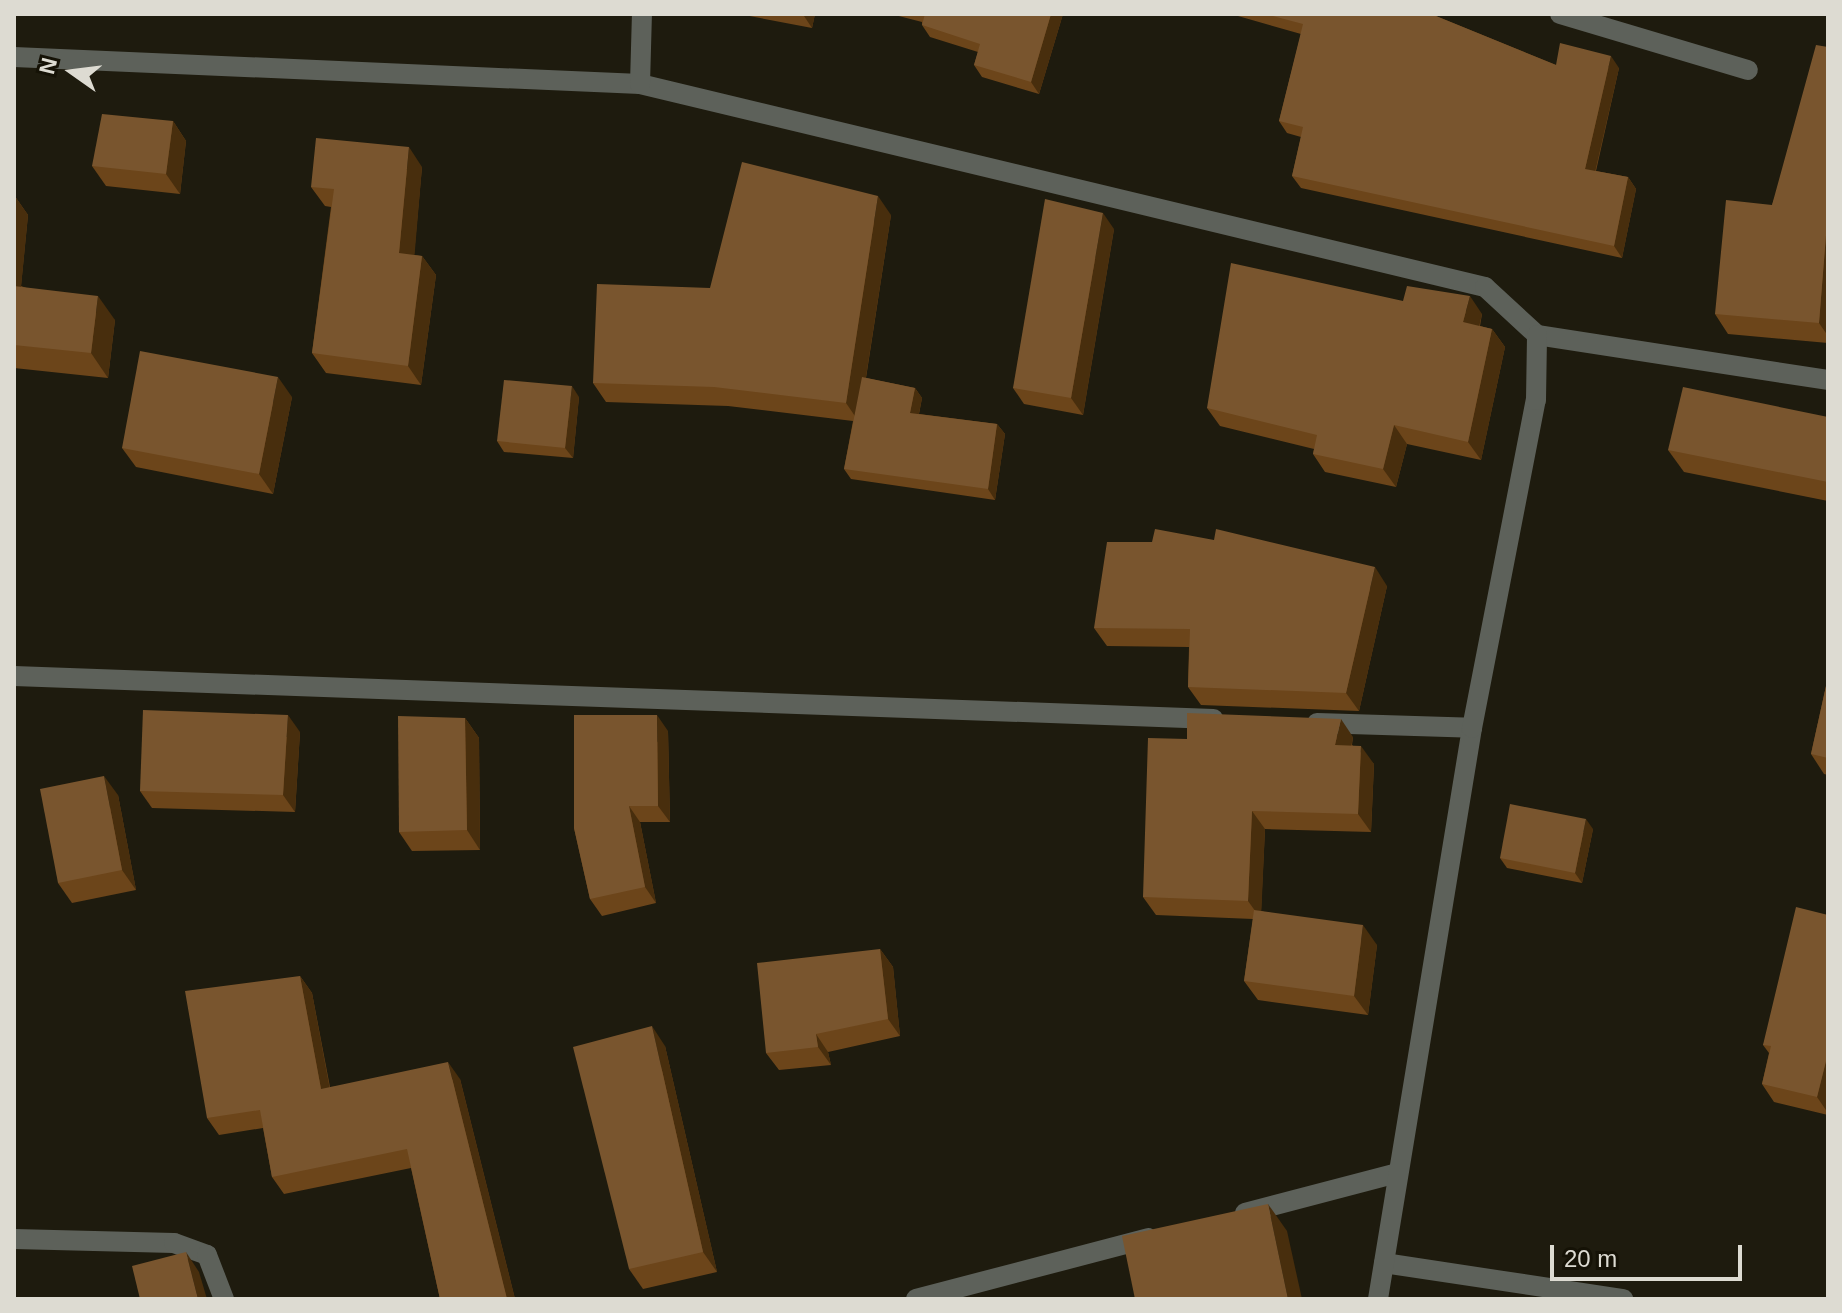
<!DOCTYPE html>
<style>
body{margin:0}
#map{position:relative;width:1842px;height:1313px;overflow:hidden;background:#1e1b0e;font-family:Helvetica,sans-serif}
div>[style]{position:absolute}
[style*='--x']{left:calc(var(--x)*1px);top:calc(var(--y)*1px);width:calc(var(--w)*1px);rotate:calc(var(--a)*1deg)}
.minor>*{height:20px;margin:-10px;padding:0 10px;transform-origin:10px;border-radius:10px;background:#5d615a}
.wall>*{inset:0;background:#6c451a}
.shaded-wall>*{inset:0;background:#482e0d}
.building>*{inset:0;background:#79552e}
span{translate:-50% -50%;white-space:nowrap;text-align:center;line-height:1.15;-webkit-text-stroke:7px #151206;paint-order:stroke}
.frame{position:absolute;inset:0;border:16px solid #dddbd2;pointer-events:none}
.north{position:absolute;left:32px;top:32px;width:80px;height:80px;-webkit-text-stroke:6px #151206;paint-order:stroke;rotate:284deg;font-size:22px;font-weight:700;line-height:32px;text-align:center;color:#dddbd2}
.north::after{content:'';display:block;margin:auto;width:28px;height:36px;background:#dddbd2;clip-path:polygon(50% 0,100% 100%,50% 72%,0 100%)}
.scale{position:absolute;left:1550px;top:1245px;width:192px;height:36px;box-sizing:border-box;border:4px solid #dddbd2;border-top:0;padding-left:10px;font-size:24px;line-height:28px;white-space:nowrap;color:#dddbd2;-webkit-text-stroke:6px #151206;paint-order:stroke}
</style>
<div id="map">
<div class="minor">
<i style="--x:1560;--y:14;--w:196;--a:16.6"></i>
<i style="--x:14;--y:57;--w:627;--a:2.47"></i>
<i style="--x:640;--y:84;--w:869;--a:13.51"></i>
<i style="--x:1485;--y:287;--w:71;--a:42.7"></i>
<i style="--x:1537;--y:335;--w:294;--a:8.8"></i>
<i style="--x:640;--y:84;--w:70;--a:-88.4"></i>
<i style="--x:14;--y:676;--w:1200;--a:2.05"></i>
<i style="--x:1317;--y:723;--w:155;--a:1.8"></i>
<i style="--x:1245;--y:1213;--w:158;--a:-14.7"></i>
<i style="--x:14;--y:1239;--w:160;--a:1.4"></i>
<i style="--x:174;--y:1243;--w:35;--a:20"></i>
<i style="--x:207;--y:1255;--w:47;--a:68.9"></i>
<i style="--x:1384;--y:1263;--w:242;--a:8.6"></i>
<i style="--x:916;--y:1299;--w:240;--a:-14.7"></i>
<i style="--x:1378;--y:1299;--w:579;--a:-80.65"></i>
<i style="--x:1472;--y:728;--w:334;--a:-79"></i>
<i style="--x:1536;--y:400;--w:65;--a:-89.1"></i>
</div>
<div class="wall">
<i style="clip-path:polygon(739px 14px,815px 14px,812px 28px)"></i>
<i style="clip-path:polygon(891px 14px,1063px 14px,1039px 94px,982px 77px,974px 65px,978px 52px,930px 37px,922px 25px,922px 22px)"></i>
<i style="clip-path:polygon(1231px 14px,1431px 14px,1556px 65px,1619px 68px,1596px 171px,1628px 177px,1636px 189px,1622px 258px,1301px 188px,1292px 176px,1301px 137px,1287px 133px,1279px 121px,1301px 34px)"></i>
<i style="clip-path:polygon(1828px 47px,1828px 343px,1728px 334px,1715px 314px,1772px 205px)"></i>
<i style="clip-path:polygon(173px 121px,186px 141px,180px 194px,106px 186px,92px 166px)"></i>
<i style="clip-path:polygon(422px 167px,414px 255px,422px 256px,436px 275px,421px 385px,326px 373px,312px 353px,331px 207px,325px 206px,311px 187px)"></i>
<i style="clip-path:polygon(14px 195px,28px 215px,21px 286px,115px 320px,108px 378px,14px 368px)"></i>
<i style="clip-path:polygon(891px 215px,866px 378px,915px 388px,922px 398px,919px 414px,997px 424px,1005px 434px,995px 500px,851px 479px,844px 469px,853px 421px,728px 406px,606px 402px,593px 383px,710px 288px)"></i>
<i style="clip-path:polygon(1114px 229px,1083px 415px,1024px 404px,1013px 388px)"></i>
<i style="clip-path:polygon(1403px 301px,1482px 314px,1480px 326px,1492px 329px,1505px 347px,1481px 460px,1407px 444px,1396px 487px,1325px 472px,1313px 454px,1314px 449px,1220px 426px,1207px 408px)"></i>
<i style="clip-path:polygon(292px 397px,273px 494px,136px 467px,122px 448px)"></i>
<i style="clip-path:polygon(579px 397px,573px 458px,504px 452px,497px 441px)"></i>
<i style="clip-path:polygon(1828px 417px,1828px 501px,1684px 472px,1668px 450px)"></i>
<i style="clip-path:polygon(1387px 586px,1359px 711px,1201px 705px,1188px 687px,1189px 647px,1107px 646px,1094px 628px)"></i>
<i style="clip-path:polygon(1828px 677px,1828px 775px,1824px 774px,1811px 754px)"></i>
<i style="clip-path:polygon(465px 718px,479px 738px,480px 850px,412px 851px,399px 832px)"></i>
<i style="clip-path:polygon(668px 731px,670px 822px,640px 822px,656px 903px,602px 916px,590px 899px,574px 828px)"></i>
<i style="clip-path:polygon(300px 732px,295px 812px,152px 808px,140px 791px)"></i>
<i style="clip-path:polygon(1353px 737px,1352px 745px,1374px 764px,1371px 832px,1265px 829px,1261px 911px,1377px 945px,1368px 1015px,1258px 1000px,1244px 981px,1253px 919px,1156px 915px,1143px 897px,1187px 739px)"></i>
<i style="clip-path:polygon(118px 795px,136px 890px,72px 903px,58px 883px)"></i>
<i style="clip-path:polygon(1593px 829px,1582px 883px,1507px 868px,1500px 858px)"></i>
<i style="clip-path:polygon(1828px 915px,1828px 1115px,1774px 1102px,1762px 1084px,1769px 1053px,1763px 1045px)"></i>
<i style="clip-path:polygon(880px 949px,893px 967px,900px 1036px,828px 1052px,831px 1065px,779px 1070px,766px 1053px)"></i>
<i style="clip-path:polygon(300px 976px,312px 993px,330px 1087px,460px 1079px,515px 1299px,440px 1299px,411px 1168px,284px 1194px,272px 1177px,263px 1128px,219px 1135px,207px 1118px)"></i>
<i style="clip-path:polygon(665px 1046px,717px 1272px,643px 1289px,629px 1269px)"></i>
</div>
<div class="shaded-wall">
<i style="clip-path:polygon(804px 14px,815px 14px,812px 28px,804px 16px)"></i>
<i style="clip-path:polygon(1051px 14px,1063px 14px,1039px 94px,1031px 82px)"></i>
<i style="clip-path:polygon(1611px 56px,1619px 68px,1593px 181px,1585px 169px)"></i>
<i style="clip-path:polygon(173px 121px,186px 141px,180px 194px,166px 174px)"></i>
<i style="clip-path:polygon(409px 147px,422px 167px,413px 273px,399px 253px)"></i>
<i style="clip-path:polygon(1628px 177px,1636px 189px,1622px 258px,1614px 246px)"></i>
<i style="clip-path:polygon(14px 195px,28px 215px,19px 308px,14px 301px)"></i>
<i style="clip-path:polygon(878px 196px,891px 215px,859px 422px,846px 403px)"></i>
<i style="clip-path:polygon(1828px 210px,1828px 336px,1819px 323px)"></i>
<i style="clip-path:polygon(1103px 213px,1114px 229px,1083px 415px,1071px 398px)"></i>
<i style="clip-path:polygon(422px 256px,436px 275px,421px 385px,408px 366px)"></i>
<i style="clip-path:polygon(98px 296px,115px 320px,108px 378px,91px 353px)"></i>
<i style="clip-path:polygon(1470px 296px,1482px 314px,1476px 340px,1463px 322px)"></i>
<i style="clip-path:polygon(1492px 329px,1505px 347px,1481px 460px,1468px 442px)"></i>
<i style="clip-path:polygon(278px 377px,292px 397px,273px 494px,259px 474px)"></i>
<i style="clip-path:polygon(572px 386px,579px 397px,573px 458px,565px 448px)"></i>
<i style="clip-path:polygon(915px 388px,922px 398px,917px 423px,910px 413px)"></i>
<i style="clip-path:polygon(997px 424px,1005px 434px,995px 500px,988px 489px)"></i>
<i style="clip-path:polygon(1394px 425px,1407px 444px,1396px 487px,1383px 469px)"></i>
<i style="clip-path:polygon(1375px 567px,1387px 586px,1359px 711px,1346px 693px)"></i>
<i style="clip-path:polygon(288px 715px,300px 732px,295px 812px,283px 795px)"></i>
<i style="clip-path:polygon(657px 715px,668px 731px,670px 822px,658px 806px)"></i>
<i style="clip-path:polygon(465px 718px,479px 738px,480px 850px,467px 830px)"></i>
<i style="clip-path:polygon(1341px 719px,1353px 737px,1348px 763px,1335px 745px)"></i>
<i style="clip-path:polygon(1361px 746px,1374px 764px,1371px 832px,1358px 814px)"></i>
<i style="clip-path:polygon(104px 776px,118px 795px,136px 890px,122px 870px)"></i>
<i style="clip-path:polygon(629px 806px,640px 822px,656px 903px,645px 887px)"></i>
<i style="clip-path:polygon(1252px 811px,1265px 829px,1261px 919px,1248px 901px)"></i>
<i style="clip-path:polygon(1586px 819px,1593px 829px,1582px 883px,1575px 873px)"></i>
<i style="clip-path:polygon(1363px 925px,1377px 945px,1368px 1015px,1354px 996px)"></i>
<i style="clip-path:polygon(880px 949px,893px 967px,900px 1036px,888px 1019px)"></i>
<i style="clip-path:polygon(300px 976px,312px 993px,333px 1106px,321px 1089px)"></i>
<i style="clip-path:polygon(652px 1026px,665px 1046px,717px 1272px,703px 1252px)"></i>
<i style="clip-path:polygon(816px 1034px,828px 1052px,831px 1065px,818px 1047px)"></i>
<i style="clip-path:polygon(1828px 1053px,1828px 1113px,1817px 1097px)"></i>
<i style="clip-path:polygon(448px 1062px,460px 1079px,515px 1299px,507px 1299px)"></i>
<i style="clip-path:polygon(1268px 1204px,1287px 1231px,1302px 1299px,1288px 1299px)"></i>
<i style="clip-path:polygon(186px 1252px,199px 1272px,207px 1299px,198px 1299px)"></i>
</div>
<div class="building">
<i style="clip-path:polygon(925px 14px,1051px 14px,1031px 82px,974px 65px,980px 44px,922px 25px)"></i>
<i style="clip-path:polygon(1265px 14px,1431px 14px,1556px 65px,1560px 43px,1611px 56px,1585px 169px,1628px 177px,1614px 246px,1292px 176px,1303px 127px,1279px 121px,1303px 24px)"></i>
<i style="clip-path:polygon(1816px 45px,1828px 47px,1828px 210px,1819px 323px,1715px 314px,1726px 200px,1772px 205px)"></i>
<i style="clip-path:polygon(102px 114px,173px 121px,166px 174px,92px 166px)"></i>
<i style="clip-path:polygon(316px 138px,409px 147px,399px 253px,422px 256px,408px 366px,312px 353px,334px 189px,311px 187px)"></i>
<i style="clip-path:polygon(742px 162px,878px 196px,846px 403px,714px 387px,593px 383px,597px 284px,710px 288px)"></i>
<i style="clip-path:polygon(1045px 199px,1103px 213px,1071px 398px,1013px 388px)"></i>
<i style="clip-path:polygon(1231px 263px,1403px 301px,1407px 286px,1470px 296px,1463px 322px,1492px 329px,1468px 442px,1394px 425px,1383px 469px,1313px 454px,1317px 435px,1207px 408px)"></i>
<i style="clip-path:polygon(14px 286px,98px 296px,91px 353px,14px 345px)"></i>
<i style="clip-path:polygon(140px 351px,278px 377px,259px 474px,122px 448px)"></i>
<i style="clip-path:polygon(862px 377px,915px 388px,910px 413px,997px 424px,988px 489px,844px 469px)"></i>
<i style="clip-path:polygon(504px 380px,572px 386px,565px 448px,497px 441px)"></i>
<i style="clip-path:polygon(1683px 387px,1828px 417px,1828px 482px,1668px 450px)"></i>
<i style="clip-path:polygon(1155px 529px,1214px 540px,1216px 529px,1375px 567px,1346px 693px,1188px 687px,1190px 629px,1094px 628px,1107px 542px,1152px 542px)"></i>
<i style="clip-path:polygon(1828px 677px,1828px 758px,1811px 754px)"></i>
<i style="clip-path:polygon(143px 710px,288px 715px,283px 795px,140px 791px)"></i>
<i style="clip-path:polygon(1187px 713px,1341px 719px,1335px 745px,1361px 746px,1358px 814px,1252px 811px,1248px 901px,1143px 897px,1148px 738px,1187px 739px)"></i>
<i style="clip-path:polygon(574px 715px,657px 715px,658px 806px,629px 806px,645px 887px,590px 899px,574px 828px)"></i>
<i style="clip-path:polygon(398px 716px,465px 718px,467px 830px,399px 832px)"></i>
<i style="clip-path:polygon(104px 776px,122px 870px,58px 883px,40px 789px)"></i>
<i style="clip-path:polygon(1510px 804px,1586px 819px,1575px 873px,1500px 858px)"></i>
<i style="clip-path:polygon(1796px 907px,1828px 915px,1828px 1053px,1817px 1097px,1762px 1084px,1771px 1046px,1763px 1045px)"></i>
<i style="clip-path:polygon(1254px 910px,1363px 925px,1354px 996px,1244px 981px)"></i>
<i style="clip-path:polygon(880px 949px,888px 1019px,816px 1034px,818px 1047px,766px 1053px,757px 963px)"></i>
<i style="clip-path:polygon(300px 976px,321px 1089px,448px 1062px,507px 1299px,440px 1299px,407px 1149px,272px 1177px,260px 1110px,207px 1118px,185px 991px)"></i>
<i style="clip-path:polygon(652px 1026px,703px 1252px,629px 1269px,573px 1047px)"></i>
<i style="clip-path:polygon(1268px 1204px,1288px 1299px,1135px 1299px,1122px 1236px)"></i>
<i style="clip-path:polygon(186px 1252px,198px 1299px,140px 1299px,132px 1266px)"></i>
</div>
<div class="frame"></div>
<div class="north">N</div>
<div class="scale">20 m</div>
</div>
